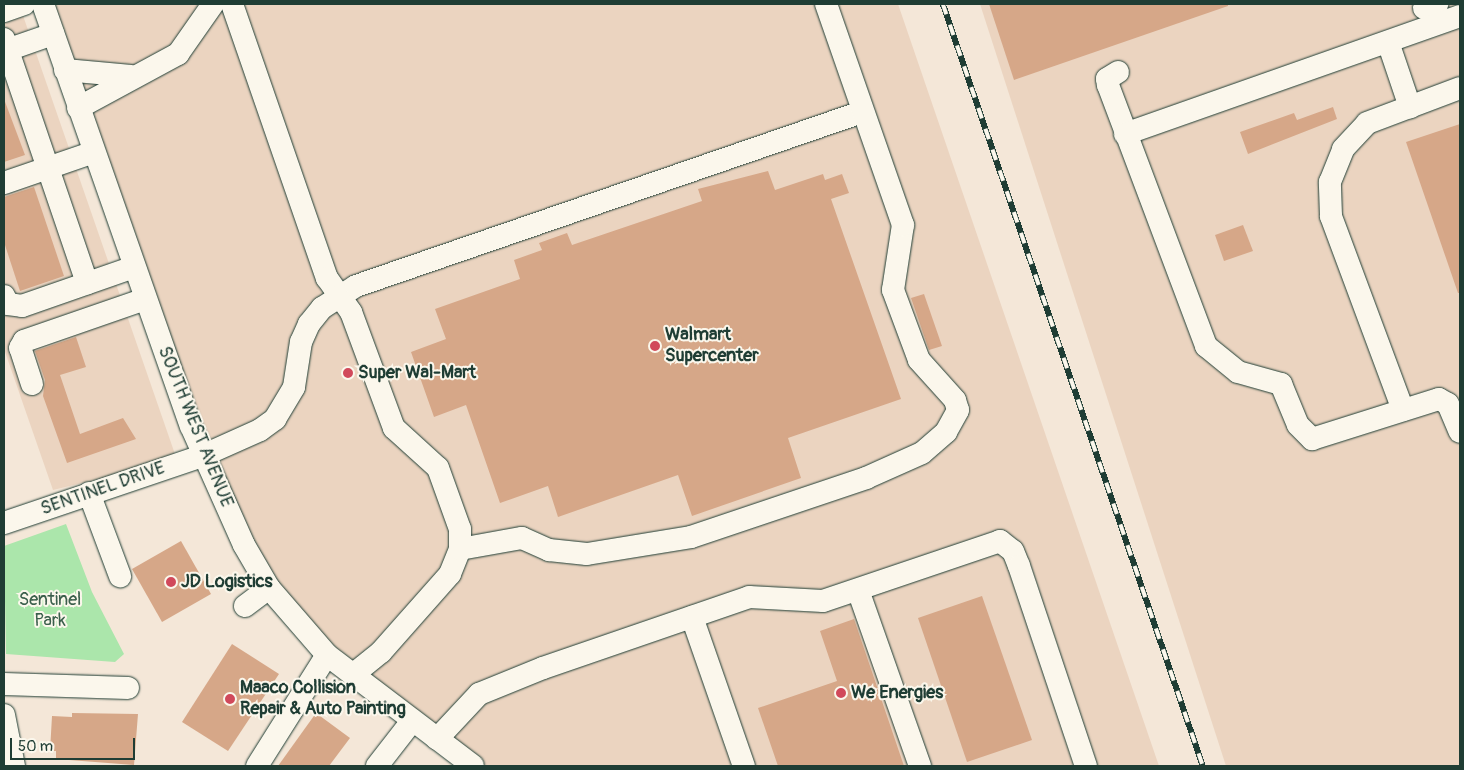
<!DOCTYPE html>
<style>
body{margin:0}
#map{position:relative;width:1464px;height:770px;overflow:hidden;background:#f4e7d8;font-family:Pangolin,sans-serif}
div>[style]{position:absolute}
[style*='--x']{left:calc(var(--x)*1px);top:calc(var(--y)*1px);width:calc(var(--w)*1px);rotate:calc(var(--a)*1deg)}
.built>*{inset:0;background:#ebd4c0}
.green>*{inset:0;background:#abe6ab}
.building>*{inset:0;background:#d6a788}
.roads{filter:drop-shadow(0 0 1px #1f3d34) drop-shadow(0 0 1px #1f3d34)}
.minor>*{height:22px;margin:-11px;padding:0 11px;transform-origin:11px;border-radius:11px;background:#fbf7ec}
.rail>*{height:5.5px;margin-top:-2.75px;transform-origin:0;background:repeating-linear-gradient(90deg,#fbf7ec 0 11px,#1f3d34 0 22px);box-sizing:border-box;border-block:1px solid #1f3d34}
.dots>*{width:14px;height:14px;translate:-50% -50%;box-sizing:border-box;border:2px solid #fbf7ec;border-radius:50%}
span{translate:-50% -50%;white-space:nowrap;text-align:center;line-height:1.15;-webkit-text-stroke:4px #fbf7ec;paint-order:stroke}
.poi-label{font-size:18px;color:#1f3d34;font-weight:700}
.left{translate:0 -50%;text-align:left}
.street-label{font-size:18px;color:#1f3d34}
.park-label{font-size:18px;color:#3b5f4c}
.frame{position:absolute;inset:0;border:5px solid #1f3d34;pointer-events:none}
.scale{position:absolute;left:10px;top:738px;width:125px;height:22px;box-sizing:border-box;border:2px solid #1f3d34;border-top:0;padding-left:6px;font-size:15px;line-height:18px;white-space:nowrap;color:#1f3d34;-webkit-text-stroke:4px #fbf7ec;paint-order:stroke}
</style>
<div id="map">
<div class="built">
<i style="clip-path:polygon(4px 4px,19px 4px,177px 460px,53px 490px,4px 349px)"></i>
<i style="clip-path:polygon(45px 4px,898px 4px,1159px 766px,475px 766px,327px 654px,245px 545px)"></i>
<i style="clip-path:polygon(980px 4px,1460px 4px,1460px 766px,1226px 766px)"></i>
</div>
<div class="green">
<i style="clip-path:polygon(66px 524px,92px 592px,124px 654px,115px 662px,6px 654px,4px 546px)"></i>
</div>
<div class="building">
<i style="clip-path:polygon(989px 4px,1228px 4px,1228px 6px,1014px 80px)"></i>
<i style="clip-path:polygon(4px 99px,25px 155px,4px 162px)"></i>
<i style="clip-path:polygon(1333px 107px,1337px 119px,1248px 154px,1240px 132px,1294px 113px,1297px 120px)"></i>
<i style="clip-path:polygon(1460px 124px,1460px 293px,1458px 293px,1406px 142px)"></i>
<i style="clip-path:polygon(768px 171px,775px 190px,823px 174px,825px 180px,842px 174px,849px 193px,831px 199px,901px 399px,788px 438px,801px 478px,692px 516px,678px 475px,558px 517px,548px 486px,500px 503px,466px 405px,434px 417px,411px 352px,446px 339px,435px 309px,520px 279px,514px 260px,542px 250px,539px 243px,567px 233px,572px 245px,702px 201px,698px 189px)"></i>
<i style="clip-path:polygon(34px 187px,64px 276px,20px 291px,4px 242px,4px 197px)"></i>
<i style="clip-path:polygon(1243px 225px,1253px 251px,1224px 261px,1215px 235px)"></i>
<i style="clip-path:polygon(924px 294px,942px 346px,929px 350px,911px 298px)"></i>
<i style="clip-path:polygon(76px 337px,86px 367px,60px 375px,80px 434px,123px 418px,136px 439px,67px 463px,43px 396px,45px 380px,35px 351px)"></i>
<i style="clip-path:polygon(181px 541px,211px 594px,162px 622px,132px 569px)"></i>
<i style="clip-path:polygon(982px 596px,1032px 740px,967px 762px,918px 618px)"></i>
<i style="clip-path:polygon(854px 619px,904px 766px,778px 766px,758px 708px,837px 681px,820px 631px)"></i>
<i style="clip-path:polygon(232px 644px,279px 674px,228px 751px,182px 722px)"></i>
<i style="clip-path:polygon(72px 713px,138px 714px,134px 765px,56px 759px,56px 751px,50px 751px,52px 716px,72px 717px)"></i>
<i style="clip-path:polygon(316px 713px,350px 738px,329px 766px,278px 766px)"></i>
</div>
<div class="roads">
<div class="minor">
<i style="--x:43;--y:4;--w:447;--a:70.7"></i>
<i style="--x:191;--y:426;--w:130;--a:66"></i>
<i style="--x:244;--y:545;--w:50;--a:59.8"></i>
<i style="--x:269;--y:588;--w:89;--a:49.1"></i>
<i style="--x:327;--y:655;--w:183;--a:37.2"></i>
<i style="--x:232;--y:4;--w:290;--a:70.9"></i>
<i style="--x:327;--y:278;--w:42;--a:54.8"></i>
<i style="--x:351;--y:312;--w:124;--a:69.7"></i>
<i style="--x:394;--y:428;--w:59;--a:42.3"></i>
<i style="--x:438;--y:468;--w:65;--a:70.2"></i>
<i style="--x:460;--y:529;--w:20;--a:90"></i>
<i style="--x:460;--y:549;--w:27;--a:112"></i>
<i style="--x:450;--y:574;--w:104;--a:131.5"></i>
<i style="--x:381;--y:652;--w:36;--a:141"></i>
<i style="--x:1424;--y:8;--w:14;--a:-17"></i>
<i style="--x:4;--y:11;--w:21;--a:-19"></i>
<i style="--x:4;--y:39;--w:258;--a:71.2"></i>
<i style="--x:1388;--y:42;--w:69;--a:71.3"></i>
<i style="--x:7;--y:50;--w:49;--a:-19.2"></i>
<i style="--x:65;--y:70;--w:66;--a:5.2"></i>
<i style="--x:1118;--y:72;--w:13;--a:148"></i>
<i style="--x:1107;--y:79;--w:6;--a:81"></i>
<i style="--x:1108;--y:85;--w:279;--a:69.4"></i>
<i style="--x:1206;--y:346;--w:41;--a:39.1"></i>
<i style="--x:1238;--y:372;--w:45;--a:15.6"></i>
<i style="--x:1281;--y:384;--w:44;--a:67.5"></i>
<i style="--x:1298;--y:425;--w:20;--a:45"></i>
<i style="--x:1312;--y:439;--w:133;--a:-17.5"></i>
<i style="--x:1439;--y:399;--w:10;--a:29"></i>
<i style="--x:1448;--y:404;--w:30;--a:67"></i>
<i style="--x:78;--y:108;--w:114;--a:-28.4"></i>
<i style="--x:178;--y:54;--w:61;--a:-55"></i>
<i style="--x:1125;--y:134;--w:355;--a:-19.4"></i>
<i style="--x:4;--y:183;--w:95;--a:-19"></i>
<i style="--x:4;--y:296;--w:9;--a:63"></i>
<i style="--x:8;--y:304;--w:14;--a:8"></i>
<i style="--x:22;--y:306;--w:119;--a:-19.2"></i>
<i style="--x:32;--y:384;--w:38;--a:-108"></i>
<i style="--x:20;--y:348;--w:8;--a:-60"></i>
<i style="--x:24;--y:341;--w:128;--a:-19.1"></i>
<i style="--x:1403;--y:410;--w:207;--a:-110.4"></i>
<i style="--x:1331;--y:216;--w:34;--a:-92"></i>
<i style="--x:1330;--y:182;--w:35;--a:-68"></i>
<i style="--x:1343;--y:149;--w:35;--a:-47"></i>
<i style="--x:1367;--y:123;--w:99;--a:-20.6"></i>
<i style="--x:89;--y:493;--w:89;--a:69.5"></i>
<i style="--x:4;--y:523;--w:209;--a:-18.7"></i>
<i style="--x:202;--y:456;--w:64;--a:-24.1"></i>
<i style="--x:260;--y:430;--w:19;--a:-36"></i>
<i style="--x:275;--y:419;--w:37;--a:-59"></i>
<i style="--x:294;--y:387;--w:46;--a:-81.2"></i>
<i style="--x:301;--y:342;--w:20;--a:-66"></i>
<i style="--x:309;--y:324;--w:21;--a:-51"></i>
<i style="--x:322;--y:308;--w:40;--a:-32.9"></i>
<i style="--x:356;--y:286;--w:535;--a:-18.98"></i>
<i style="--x:460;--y:549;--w:63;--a:-10.1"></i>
<i style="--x:522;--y:538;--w:30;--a:24"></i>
<i style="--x:549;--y:550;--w:38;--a:6"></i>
<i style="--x:587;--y:554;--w:105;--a:-9.3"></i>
<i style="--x:691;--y:537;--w:185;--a:-18.6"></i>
<i style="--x:866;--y:478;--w:61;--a:-24.1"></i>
<i style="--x:922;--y:453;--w:32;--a:-41"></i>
<i style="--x:946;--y:432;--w:25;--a:-61"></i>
<i style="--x:958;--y:410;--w:10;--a:-107"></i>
<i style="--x:955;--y:400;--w:54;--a:-132"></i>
<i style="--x:919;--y:360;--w:75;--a:-110.4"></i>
<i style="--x:893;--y:290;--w:66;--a:-81.3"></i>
<i style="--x:903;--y:225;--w:234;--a:-109.2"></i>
<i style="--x:858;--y:590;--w:187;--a:70.6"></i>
<i style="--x:245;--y:606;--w:30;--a:-37"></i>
<i style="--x:692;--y:617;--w:158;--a:70.8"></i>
<i style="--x:4;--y:684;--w:124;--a:1.8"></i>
<i style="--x:4;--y:715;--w:52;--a:78.9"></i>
<i style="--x:437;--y:739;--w:62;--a:-47"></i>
<i style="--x:479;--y:694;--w:69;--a:-22.1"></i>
<i style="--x:543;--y:668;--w:218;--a:-19"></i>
<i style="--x:749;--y:597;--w:74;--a:3.1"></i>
<i style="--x:823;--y:601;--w:187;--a:-18.7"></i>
<i style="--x:1000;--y:541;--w:16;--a:38"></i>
<i style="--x:1013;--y:551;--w:16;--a:68"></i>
<i style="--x:1019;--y:566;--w:211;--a:71.5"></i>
<i style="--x:257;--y:766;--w:131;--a:-57.8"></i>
<i style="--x:377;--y:766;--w:57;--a:-52.1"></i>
</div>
</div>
<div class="rail">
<i style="--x:943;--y:4;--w:805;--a:71.16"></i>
</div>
<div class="dots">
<i style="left:655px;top:346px;background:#d1495b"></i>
<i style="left:348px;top:373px;background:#d1495b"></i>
<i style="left:171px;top:582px;background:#d1495b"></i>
<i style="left:841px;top:693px;background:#d1495b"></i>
<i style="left:230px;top:699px;background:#d1495b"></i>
</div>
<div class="poi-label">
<span class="left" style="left:665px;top:346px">Walmart<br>Supercenter</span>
<span class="left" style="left:358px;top:373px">Super Wal-Mart</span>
<span class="left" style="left:181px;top:582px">JD Logistics</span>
<span class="left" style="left:240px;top:699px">Maaco Collision<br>Repair &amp; Auto Painting</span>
<span class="left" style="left:851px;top:693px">We Energies</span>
</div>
<div class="street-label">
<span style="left:195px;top:427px;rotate:68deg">SOUTH WEST AVENUE</span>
<span style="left:103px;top:489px;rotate:-19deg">SENTINEL DRIVE</span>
</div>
<div class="park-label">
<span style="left:50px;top:611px">Sentinel<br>Park</span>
</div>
<div class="frame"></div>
<div class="scale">50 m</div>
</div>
